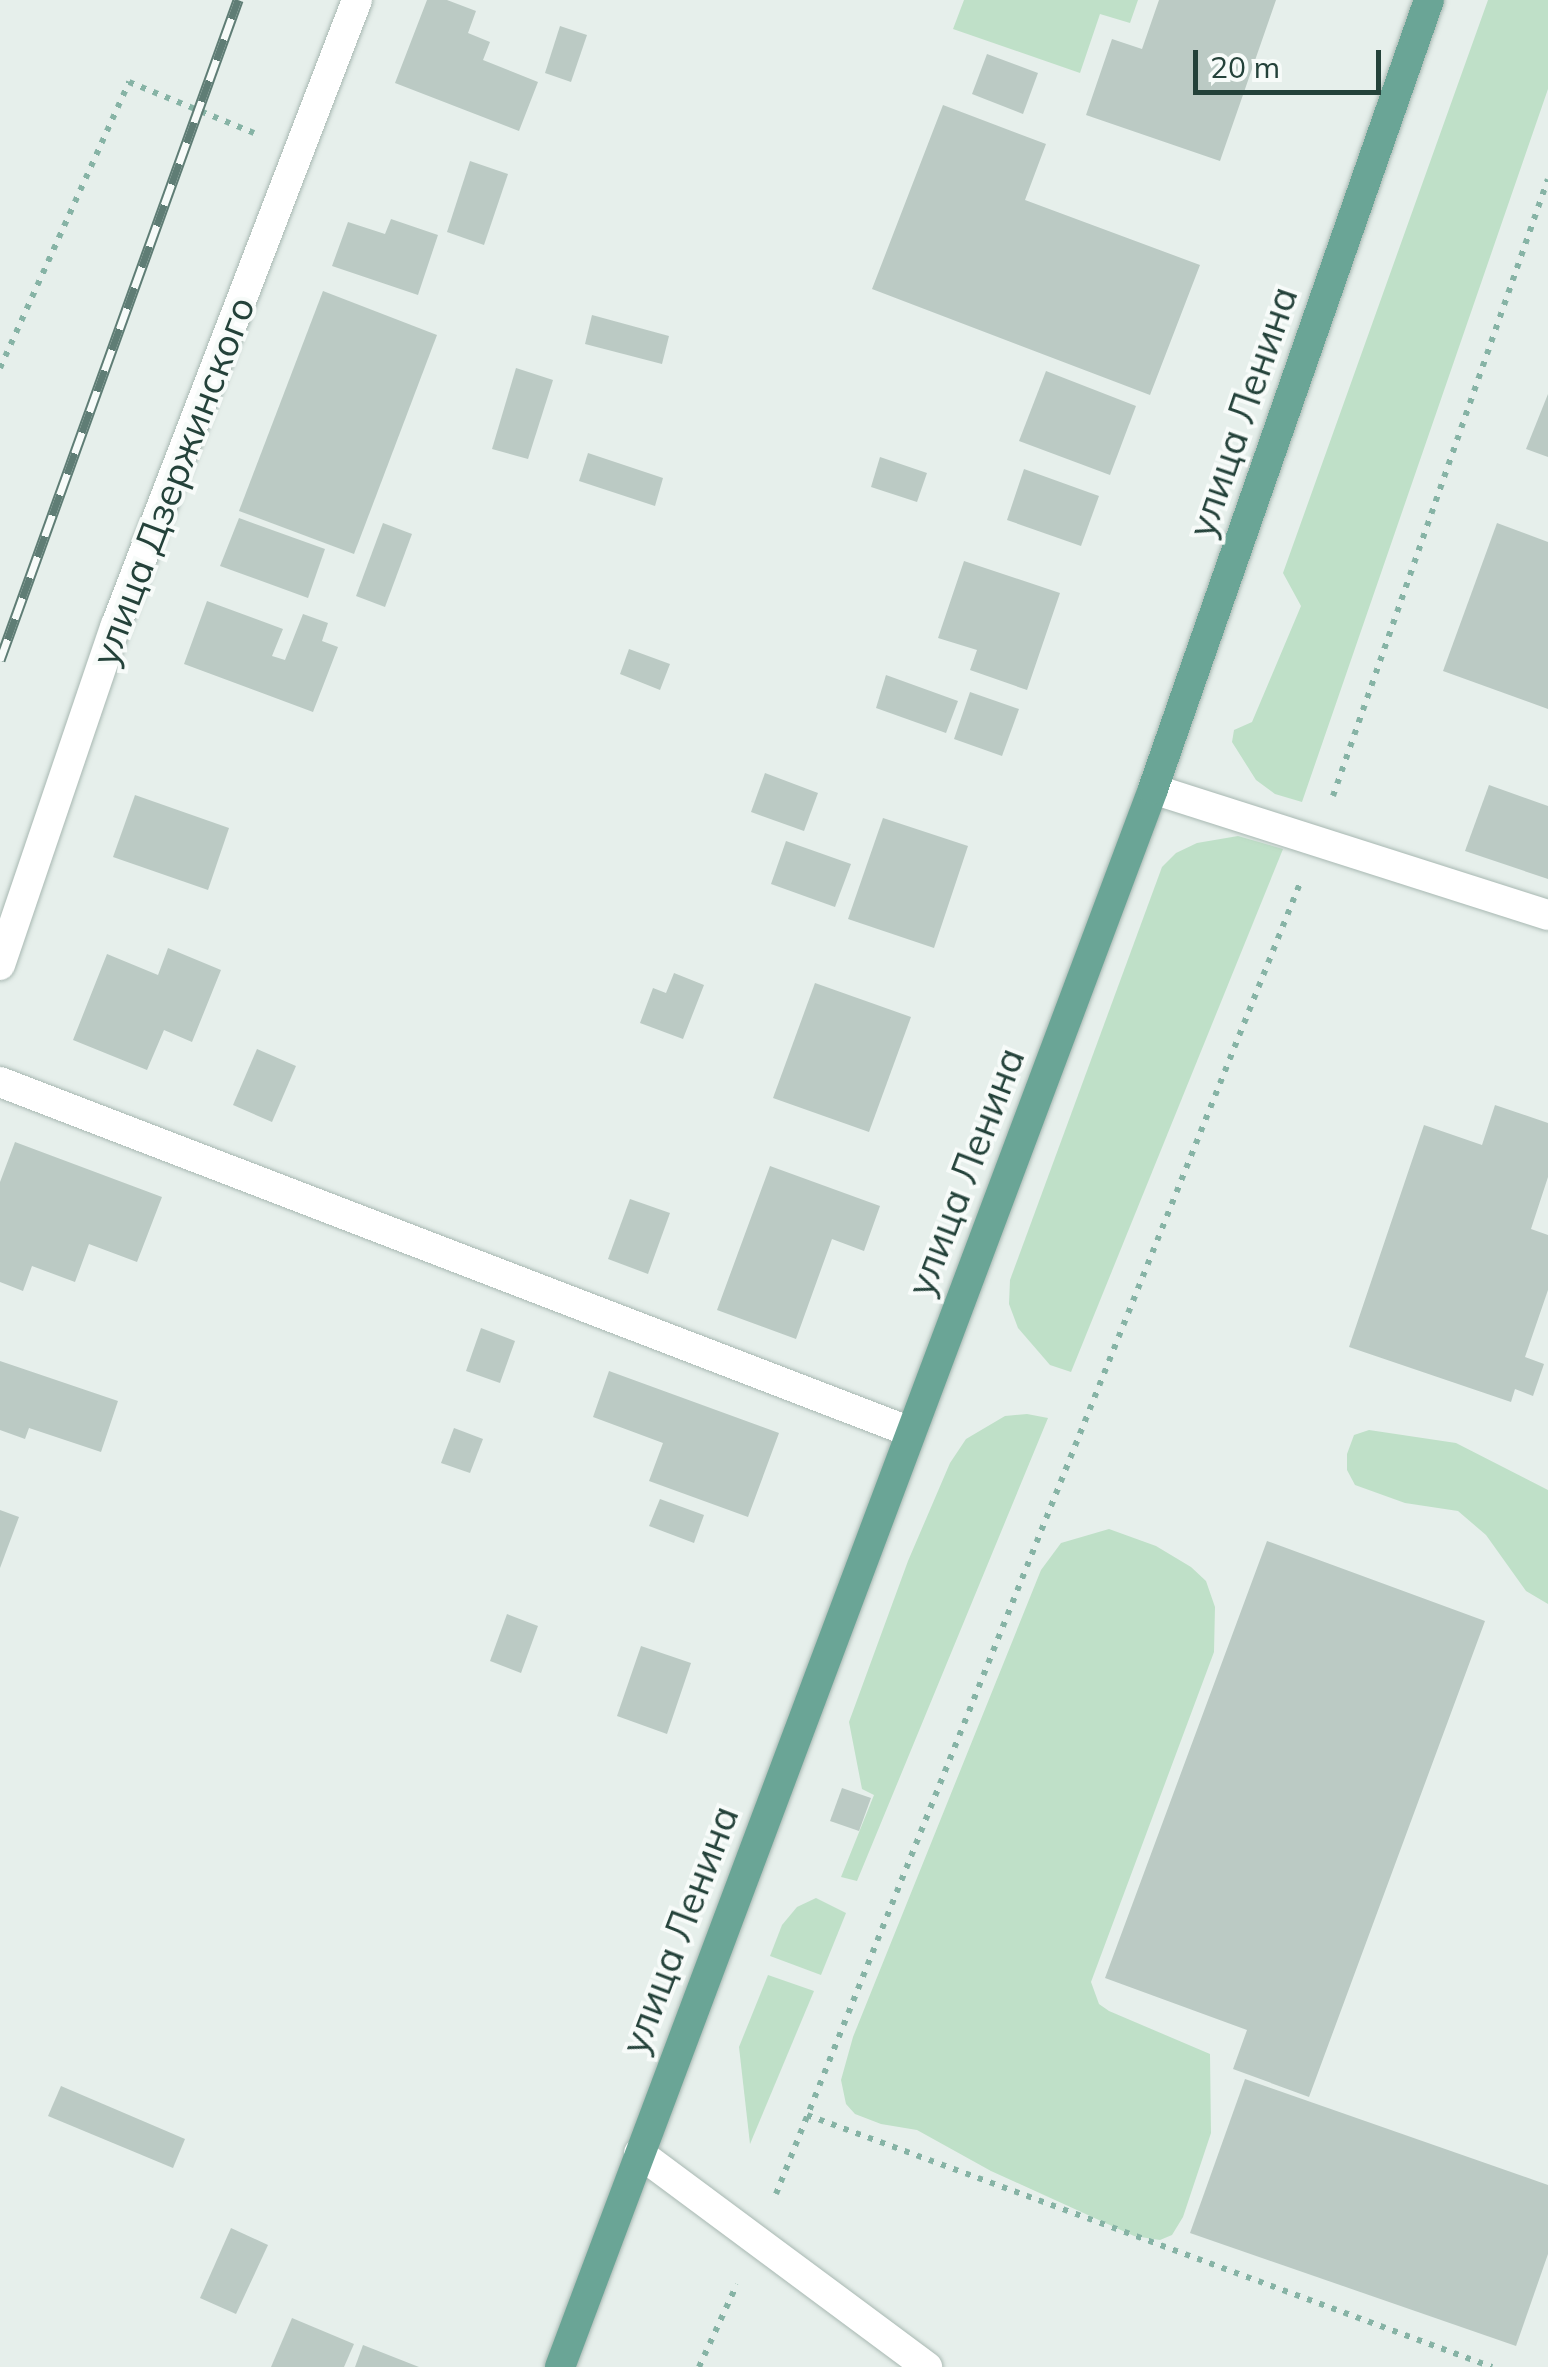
<!DOCTYPE html>
<meta charset="utf-8">
<style>
body{margin:0}
#map{position:relative;width:1548px;height:2367px;overflow:hidden;background:#e6efeb;font-family:Mulish,sans-serif}
div>[style]{position:absolute}
[style*='--x']{left:calc(var(--x)*1px);top:calc(var(--y)*1px);width:calc(var(--w)*1px);rotate:calc(var(--a)*1deg)}
.green>*{inset:0;background:#bfe0c8}
.building>*{inset:0;background:#bbcac4}
.path>*{height:6px;margin-top:-3px;transform-origin:0;background:repeating-linear-gradient(90deg,#86b3a5 0 5px,transparent 0 13px)}
.roads{filter:drop-shadow(0 0 2px #a8b8b2) drop-shadow(0 0 2px #a8b8b2)}
.minor>*{height:30px;margin:-15px;padding:0 15px;transform-origin:15px;border-radius:15px;background:#fff}
.major>*{height:30px;margin:-15px;padding:0 15px;transform-origin:15px;border-radius:15px;background:#6aa596}
.rail>*{height:11px;margin-top:-5.5px;transform-origin:0;background:repeating-linear-gradient(90deg,#f7fbf9 0 22px,#5f7d75 0 44px);box-sizing:border-box;border-block:2px solid #5f7d75}
span{translate:-50% -50%;white-space:nowrap;text-align:center;line-height:1.15;-webkit-text-stroke:8px #f7fbf9;paint-order:stroke}
.street-label{font-size:38px;color:#24423a}
.scale{position:absolute;left:1193px;top:50px;width:188px;height:45px;box-sizing:border-box;border:5px solid #24423a;border-top:0;padding-left:12px;font-size:30px;line-height:35px;white-space:nowrap;color:#24423a;-webkit-text-stroke:8px #f7fbf9;paint-order:stroke}
</style>
<div id="map">
<div class="green">
<i style="clip-path:polygon(964px 0,1138px 0,1130px 23px,1100px 14px,1080px 73px,953px 29px)"></i>
<i style="clip-path:polygon(1488px 0,1548px 0,1548px 89px,1302px 802px,1275px 794px,1256px 780px,1232px 742px,1234px 730px,1252px 722px,1301px 606px,1283px 573px)"></i>
<i style="clip-path:polygon(1238px 836px,1283px 849px,1071px 1372px,1050px 1365px,1018px 1328px,1009px 1304px,1010px 1280px,1162px 867px,1176px 853px,1197px 843px)"></i>
<i style="clip-path:polygon(1027px 1414px,1048px 1418px,857px 1881px,841px 1877px,874px 1795px,862px 1789px,849px 1722px,908px 1561px,950px 1463px,966px 1439px,1005px 1416px)"></i>
<i style="clip-path:polygon(1369px 1430px,1456px 1443px,1548px 1490px,1548px 1604px,1526px 1591px,1486px 1535px,1458px 1511px,1405px 1503px,1355px 1485px,1347px 1470px,1347px 1454px,1354px 1435px)"></i>
<i style="clip-path:polygon(1109px 1529px,1156px 1546px,1191px 1567px,1206px 1581px,1215px 1607px,1214px 1652px,1091px 1982px,1099px 2004px,1109px 2011px,1210px 2054px,1211px 2133px,1183px 2217px,1172px 2235px,1160px 2240px,1134px 2236px,991px 2171px,917px 2130px,881px 2124px,855px 2114px,846px 2104px,841px 2080px,853px 2037px,1041px 1570px,1061px 1543px)"></i>
<i style="clip-path:polygon(816px 1898px,846px 1913px,821px 1975px,770px 1956px,782px 1925px,797px 1907px)"></i>
<i style="clip-path:polygon(768px 1975px,814px 1991px,750px 2144px,739px 2047px)"></i>
</div>
<div class="building">
<i style="clip-path:polygon(427px 0,447px 0,476px 11px,468px 33px,490px 42px,483px 60px,538px 82px,519px 131px,395px 83px)"></i>
<i style="clip-path:polygon(1159px 0,1276px 0,1220px 161px,1086px 115px,1112px 39px,1142px 49px)"></i>
<i style="clip-path:polygon(560px 26px,587px 35px,571px 82px,545px 73px)"></i>
<i style="clip-path:polygon(987px 54px,1038px 73px,1023px 114px,972px 94px)"></i>
<i style="clip-path:polygon(943px 105px,1046px 144px,1025px 200px,1200px 265px,1150px 395px,872px 289px)"></i>
<i style="clip-path:polygon(470px 161px,508px 174px,484px 245px,447px 232px)"></i>
<i style="clip-path:polygon(391px 219px,438px 235px,418px 295px,332px 266px,348px 222px,385px 234px)"></i>
<i style="clip-path:polygon(323px 291px,437px 335px,354px 554px,239px 511px)"></i>
<i style="clip-path:polygon(592px 315px,669px 336px,662px 364px,585px 344px)"></i>
<i style="clip-path:polygon(516px 368px,553px 380px,528px 459px,492px 449px)"></i>
<i style="clip-path:polygon(1046px 371px,1136px 406px,1110px 475px,1019px 441px)"></i>
<i style="clip-path:polygon(1548px 394px,1548px 457px,1526px 449px)"></i>
<i style="clip-path:polygon(588px 453px,663px 478px,655px 506px,579px 481px)"></i>
<i style="clip-path:polygon(880px 457px,927px 473px,917px 502px,871px 487px)"></i>
<i style="clip-path:polygon(1024px 469px,1099px 496px,1081px 546px,1007px 520px)"></i>
<i style="clip-path:polygon(239px 518px,325px 549px,308px 598px,220px 566px)"></i>
<i style="clip-path:polygon(383px 523px,412px 534px,385px 607px,356px 596px)"></i>
<i style="clip-path:polygon(1497px 523px,1548px 542px,1548px 709px,1443px 671px)"></i>
<i style="clip-path:polygon(964px 561px,1060px 593px,1027px 690px,970px 670px,977px 650px,938px 638px)"></i>
<i style="clip-path:polygon(207px 601px,283px 629px,272px 656px,285px 660px,303px 614px,328px 623px,322px 641px,338px 647px,313px 712px,184px 664px)"></i>
<i style="clip-path:polygon(629px 649px,670px 664px,660px 690px,620px 674px)"></i>
<i style="clip-path:polygon(886px 675px,958px 701px,946px 733px,876px 708px)"></i>
<i style="clip-path:polygon(970px 692px,1019px 709px,1002px 756px,954px 739px)"></i>
<i style="clip-path:polygon(765px 773px,818px 793px,804px 831px,751px 812px)"></i>
<i style="clip-path:polygon(1489px 785px,1548px 806px,1548px 879px,1465px 851px)"></i>
<i style="clip-path:polygon(135px 795px,229px 828px,208px 890px,113px 857px)"></i>
<i style="clip-path:polygon(883px 818px,968px 846px,934px 948px,848px 919px)"></i>
<i style="clip-path:polygon(786px 841px,851px 864px,835px 907px,771px 884px)"></i>
<i style="clip-path:polygon(168px 948px,221px 970px,192px 1042px,164px 1030px,147px 1070px,73px 1040px,107px 954px,158px 975px)"></i>
<i style="clip-path:polygon(674px 973px,704px 985px,683px 1039px,640px 1023px,653px 988px,666px 993px)"></i>
<i style="clip-path:polygon(815px 983px,911px 1017px,869px 1132px,773px 1098px)"></i>
<i style="clip-path:polygon(257px 1049px,296px 1066px,272px 1122px,233px 1105px)"></i>
<i style="clip-path:polygon(1495px 1105px,1548px 1123px,1548px 1177px,1531px 1229px,1548px 1235px,1548px 1290px,1525px 1357px,1544px 1364px,1533px 1396px,1515px 1389px,1511px 1402px,1349px 1347px,1424px 1125px,1482px 1145px)"></i>
<i style="clip-path:polygon(15px 1142px,162px 1197px,137px 1262px,89px 1244px,75px 1282px,32px 1266px,23px 1291px,0 1282px,0 1182px)"></i>
<i style="clip-path:polygon(770px 1166px,880px 1206px,864px 1251px,832px 1239px,796px 1339px,717px 1310px)"></i>
<i style="clip-path:polygon(630px 1199px,670px 1213px,648px 1274px,608px 1259px)"></i>
<i style="clip-path:polygon(481px 1328px,515px 1341px,500px 1383px,466px 1371px)"></i>
<i style="clip-path:polygon(0 1361px,118px 1401px,101px 1452px,29px 1428px,25px 1439px,0 1430px)"></i>
<i style="clip-path:polygon(609px 1371px,779px 1433px,748px 1517px,649px 1481px,663px 1443px,593px 1417px)"></i>
<i style="clip-path:polygon(454px 1428px,483px 1439px,470px 1473px,441px 1463px)"></i>
<i style="clip-path:polygon(660px 1499px,704px 1515px,694px 1543px,649px 1526px)"></i>
<i style="clip-path:polygon(0 1510px,19px 1517px,0 1568px)"></i>
<i style="clip-path:polygon(1267px 1541px,1485px 1621px,1309px 2097px,1233px 2069px,1247px 2030px,1105px 1978px)"></i>
<i style="clip-path:polygon(507px 1614px,538px 1626px,521px 1673px,490px 1661px)"></i>
<i style="clip-path:polygon(641px 1646px,691px 1663px,667px 1734px,617px 1716px)"></i>
<i style="clip-path:polygon(842px 1788px,871px 1798px,859px 1831px,830px 1821px)"></i>
<i style="clip-path:polygon(1245px 2079px,1548px 2185px,1548px 2254px,1516px 2346px,1190px 2233px)"></i>
<i style="clip-path:polygon(61px 2086px,185px 2139px,173px 2168px,48px 2116px)"></i>
<i style="clip-path:polygon(231px 2228px,268px 2245px,236px 2314px,200px 2298px)"></i>
<i style="clip-path:polygon(292px 2318px,354px 2344px,344px 2367px,271px 2367px)"></i>
<i style="clip-path:polygon(363px 2345px,419px 2367px,355px 2367px)"></i>
</div>
<div class="path">
<i style="--x:0;--y:368;--w:314;--a:-65.7"></i>
<i style="--x:129;--y:82;--w:135;--a:22.2"></i>
<i style="--x:1333;--y:796;--w:653;--a:-70.79"></i>
<i style="--x:807;--y:2115;--w:730;--a:20.2"></i>
<i style="--x:776;--y:2194;--w:1412;--a:-68.21"></i>
<i style="--x:699;--y:2367;--w:91;--a:-65.4"></i>
</div>
<div class="roads">
<div class="minor">
<i style="--x:1153;--y:789;--w:415;--a:17.7"></i>
<i style="--x:0;--y:965;--w:359;--a:-71.2"></i>
<i style="--x:116;--y:625;--w:670;--a:-68.91"></i>
<i style="--x:0;--y:1082;--w:976;--a:21.02"></i>
<i style="--x:639;--y:2153;--w:359;--a:36.6"></i>
</div>
<div class="major">
<i style="--x:560;--y:2367;--w:1686;--a:-69.4"></i>
<i style="--x:1153;--y:789;--w:836;--a:-70.72"></i>
</div>
</div>
<div class="rail">
<i style="--x:0;--y:660;--w:702;--a:-70.17"></i>
</div>
<div class="street-label">
<span style="left:1243px;top:412px;rotate:-71deg">улица Ленина</span>
<span style="left:173px;top:481px;rotate:-69deg">улица Дзержинского</span>
<span style="left:966px;top:1172px;rotate:-69deg">улица Ленина</span>
<span style="left:680px;top:1930px;rotate:-69deg">улица Ленина</span>
</div>
<div class="scale">20 m</div>
</div>
